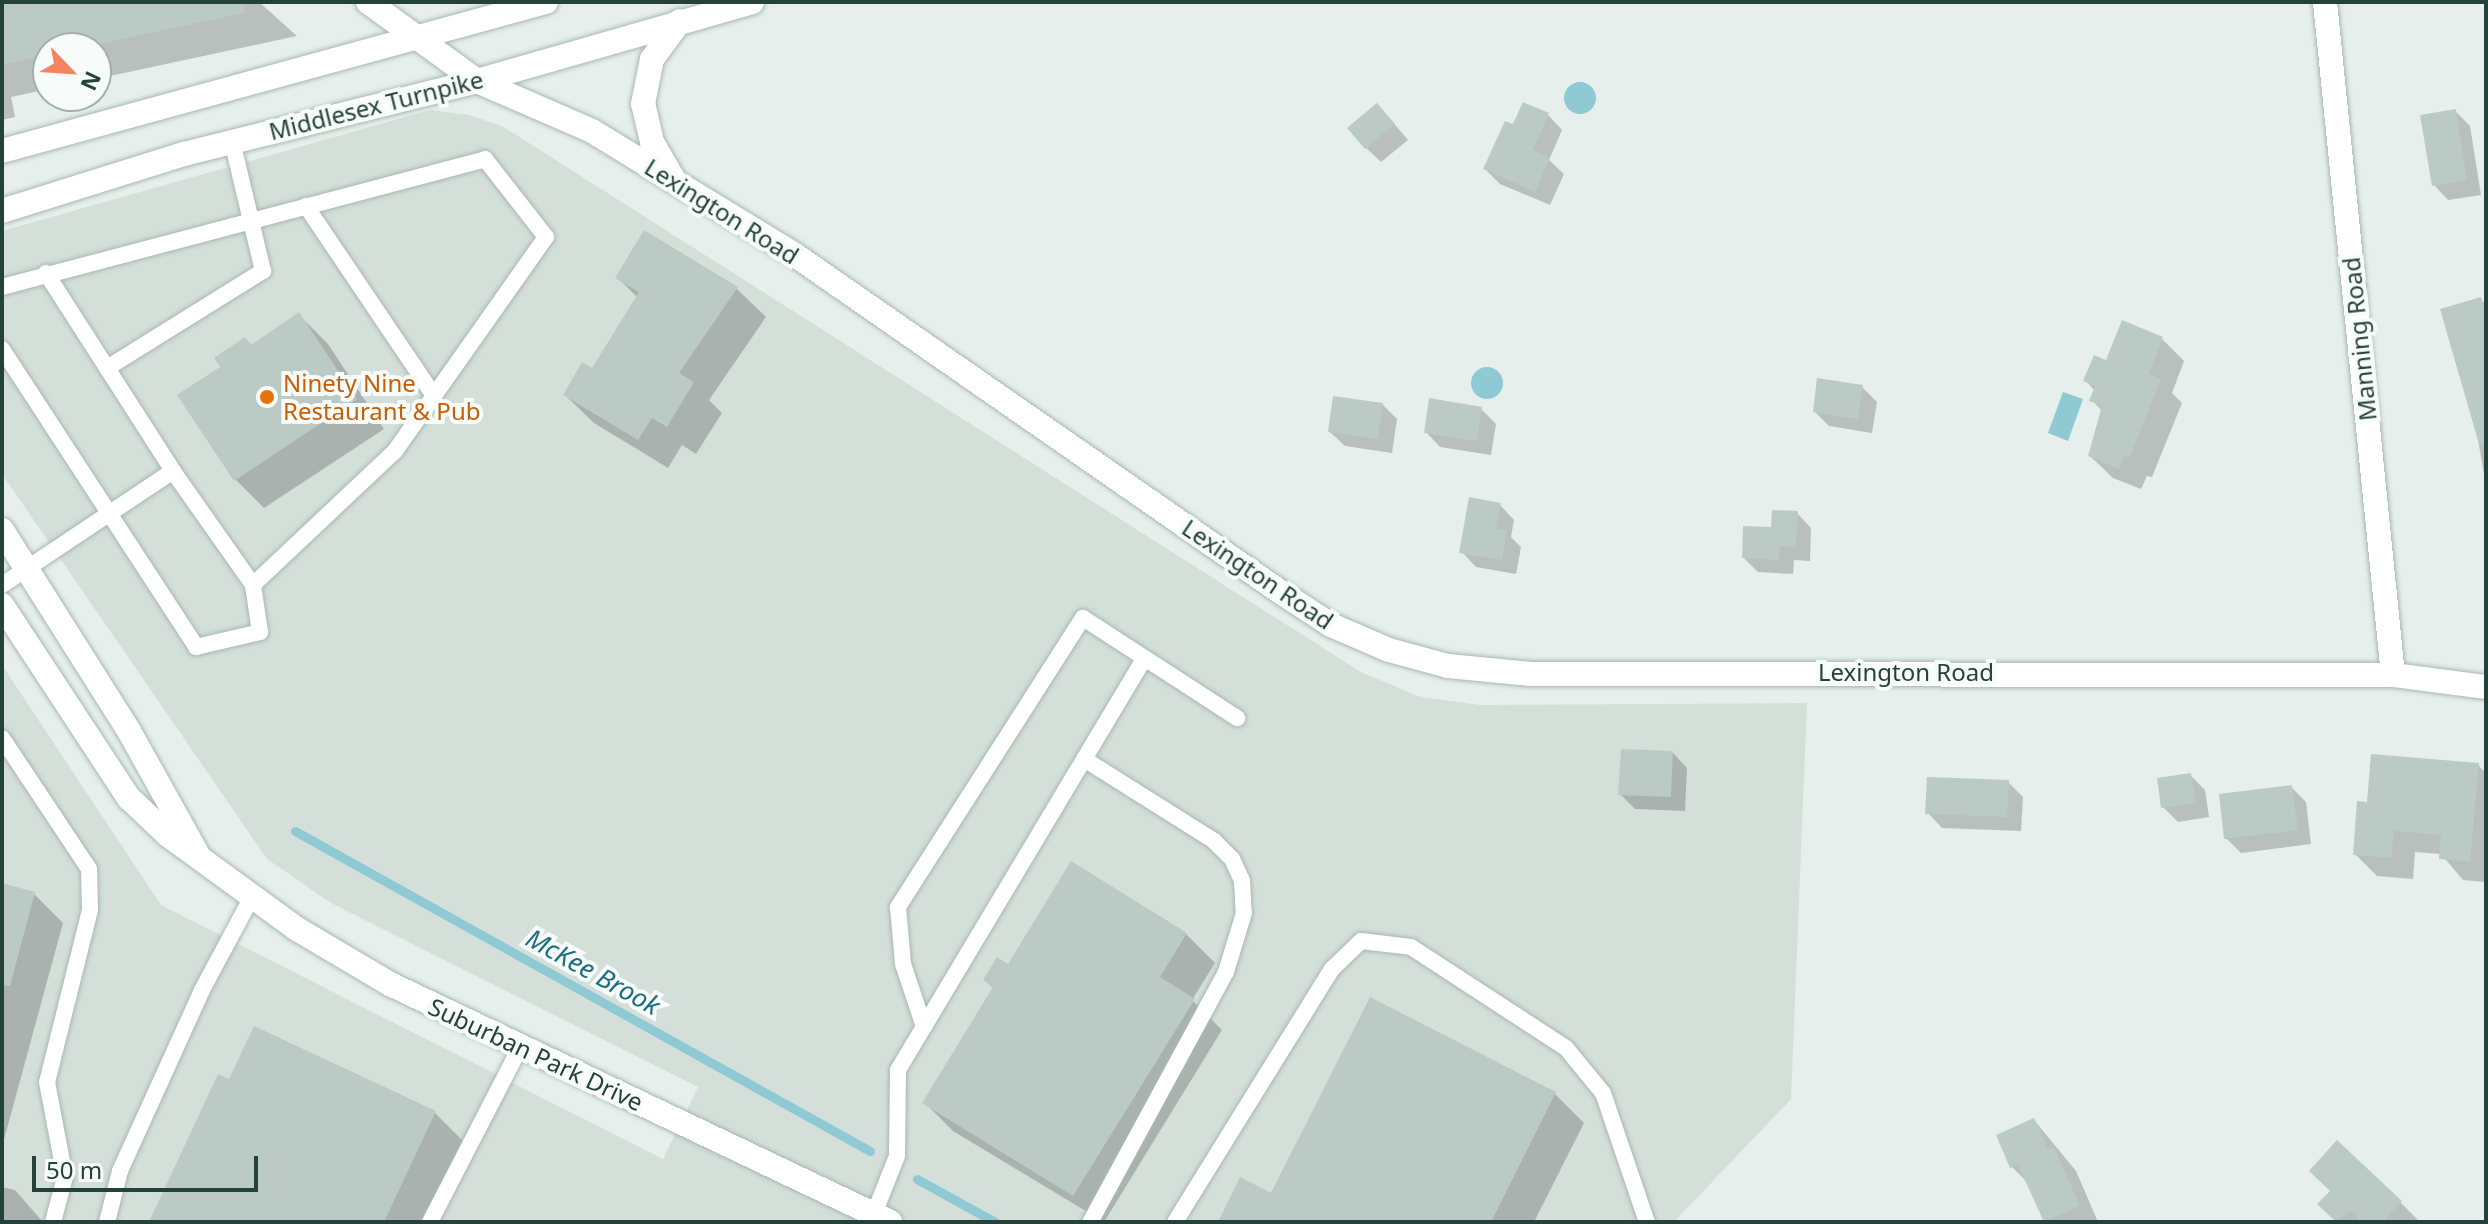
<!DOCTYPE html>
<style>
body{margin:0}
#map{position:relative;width:2488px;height:1224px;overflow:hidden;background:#e6efeb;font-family:"Noto Sans",sans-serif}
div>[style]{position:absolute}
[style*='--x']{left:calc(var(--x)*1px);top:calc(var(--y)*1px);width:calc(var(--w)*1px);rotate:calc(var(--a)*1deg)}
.built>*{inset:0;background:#d4dfda}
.water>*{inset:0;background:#8ec9d4}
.round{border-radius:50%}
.shadow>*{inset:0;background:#0003}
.stream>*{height:9px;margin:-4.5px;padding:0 4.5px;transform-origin:4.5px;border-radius:4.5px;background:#8ec9d4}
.building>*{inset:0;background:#bbcac4}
.roads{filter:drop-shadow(0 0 2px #a8b8b2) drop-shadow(0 0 2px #a8b8b2)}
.service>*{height:16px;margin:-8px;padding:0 8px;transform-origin:8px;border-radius:8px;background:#fff}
.minor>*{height:24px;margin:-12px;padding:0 12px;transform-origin:12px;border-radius:12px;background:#fff}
.tertiary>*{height:24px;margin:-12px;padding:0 12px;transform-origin:12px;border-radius:12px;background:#fff}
.secondary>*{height:24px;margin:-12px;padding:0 12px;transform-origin:12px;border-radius:12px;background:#fff}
.dots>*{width:22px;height:22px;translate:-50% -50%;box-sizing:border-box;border:4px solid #f7fbf9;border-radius:50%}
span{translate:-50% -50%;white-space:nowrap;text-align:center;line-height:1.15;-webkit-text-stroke:8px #f7fbf9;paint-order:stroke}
.street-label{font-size:24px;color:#24423a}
.food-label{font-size:24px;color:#c56008}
.left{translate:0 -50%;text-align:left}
.water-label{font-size:26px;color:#1c6f80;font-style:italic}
.frame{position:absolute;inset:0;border:4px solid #24423a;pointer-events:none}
.north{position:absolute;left:32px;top:32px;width:80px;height:80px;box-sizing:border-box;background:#f7fbf9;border:2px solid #a3b1ad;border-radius:50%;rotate:115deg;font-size:22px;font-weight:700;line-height:32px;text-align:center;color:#24423a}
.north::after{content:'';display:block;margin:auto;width:28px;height:36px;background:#f4845f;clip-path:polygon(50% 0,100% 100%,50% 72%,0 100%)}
.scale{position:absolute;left:32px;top:1156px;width:226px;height:36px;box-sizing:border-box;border:4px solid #24423a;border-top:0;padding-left:10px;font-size:24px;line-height:28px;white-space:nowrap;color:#24423a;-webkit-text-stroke:6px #f7fbf9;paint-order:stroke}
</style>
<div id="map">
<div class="built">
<i style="clip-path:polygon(430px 110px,469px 115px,502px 126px,1361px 672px,1420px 697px,1481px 705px,1807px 703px,1791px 1099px,1674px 1222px,2px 1222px,2px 665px,161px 905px,663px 1159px,698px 1087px,331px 903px,267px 859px,2px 474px,2px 231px)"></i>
</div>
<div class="water">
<i class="round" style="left:1564px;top:82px;width:32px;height:32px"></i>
<i class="round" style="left:1471px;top:367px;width:32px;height:32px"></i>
<i style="clip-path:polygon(2063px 392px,2083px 399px,2068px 441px,2048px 433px)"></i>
</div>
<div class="shadow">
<i style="clip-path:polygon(2px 2px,259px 2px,297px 36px,96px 79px,96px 48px,48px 48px,48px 89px,11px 97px,15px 117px,2px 120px)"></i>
<i style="clip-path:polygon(2455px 111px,2470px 126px,2481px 195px,2448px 200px,2434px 185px)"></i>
<i style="clip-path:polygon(1548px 115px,1562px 130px,1549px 160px,1564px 174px,1550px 205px,1500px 184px,1485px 169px,1514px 127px)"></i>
<i style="clip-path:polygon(1391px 120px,1408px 140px,1381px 162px,1366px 148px)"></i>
<i style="clip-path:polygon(618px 278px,737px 289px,766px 317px,709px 400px,722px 413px,696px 454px,682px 445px,668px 468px,594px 423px,565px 395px,592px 371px,638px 298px)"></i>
<i style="clip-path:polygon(2480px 299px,2486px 305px,2486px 486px,2475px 422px)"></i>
<i style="clip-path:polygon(299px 315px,328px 344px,384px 429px,264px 508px,236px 480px,252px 346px)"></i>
<i style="clip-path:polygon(2162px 339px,2184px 361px,2172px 393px,2182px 403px,2152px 477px,2147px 476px,2141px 489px,2113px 478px,2090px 456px,2103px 412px,2092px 400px,2095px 391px,2086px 381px,2107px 362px)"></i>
<i style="clip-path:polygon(1862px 387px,1877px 402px,1872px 433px,1829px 426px,1815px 412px)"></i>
<i style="clip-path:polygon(1382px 404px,1397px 419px,1392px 453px,1345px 446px,1330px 432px)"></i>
<i style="clip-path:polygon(1481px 409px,1496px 424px,1491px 455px,1440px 447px,1426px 432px)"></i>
<i style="clip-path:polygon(1500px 505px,1514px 520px,1511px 537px,1521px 547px,1516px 574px,1476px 567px,1462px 552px)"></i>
<i style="clip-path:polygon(1797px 513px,1811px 528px,1810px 561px,1794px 560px,1793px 574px,1758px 572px,1744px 558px)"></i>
<i style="clip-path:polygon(1673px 753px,1687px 768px,1685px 811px,1635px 809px,1620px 794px)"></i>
<i style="clip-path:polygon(2478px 765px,2486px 773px,2486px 882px,2463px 880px,2441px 854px,2415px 852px,2413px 879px,2377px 876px,2355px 854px)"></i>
<i style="clip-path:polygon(2190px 775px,2205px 790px,2209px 817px,2178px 822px,2163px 807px)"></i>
<i style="clip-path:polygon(2008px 782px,2023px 797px,2021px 831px,1942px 828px,1928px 813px)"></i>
<i style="clip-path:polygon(2291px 787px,2306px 802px,2311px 844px,2241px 853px,2226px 838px)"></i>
<i style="clip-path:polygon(2px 885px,34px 894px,63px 923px,2px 1147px)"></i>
<i style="clip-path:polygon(1186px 934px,1215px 963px,1192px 1000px,1222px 1030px,1104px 1222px,953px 1131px,924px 1102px,994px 989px,985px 980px,1009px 967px)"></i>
<i style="clip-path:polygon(1371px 1000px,1555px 1094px,1584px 1123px,1534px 1222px,1220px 1222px,1272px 1195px)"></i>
<i style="clip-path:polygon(230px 1081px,435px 1113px,464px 1142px,426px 1222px,151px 1222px)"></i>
<i style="clip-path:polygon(2034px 1120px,2076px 1171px,2098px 1222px,2045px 1221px,2028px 1183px,2012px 1167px)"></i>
<i style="clip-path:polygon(2px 1187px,15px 1190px,43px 1222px,2px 1222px)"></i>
<i style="clip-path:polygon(2400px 1202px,2420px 1222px,2338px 1222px,2320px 1204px)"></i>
</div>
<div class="stream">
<i style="--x:295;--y:831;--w:658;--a:29.1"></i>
<i style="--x:917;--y:1179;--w:89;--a:28.9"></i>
</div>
<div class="building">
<i style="clip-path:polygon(2px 2px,243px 2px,244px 13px,80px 48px,48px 48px,48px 55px,2px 65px)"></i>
<i style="clip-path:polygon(1523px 102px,1549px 113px,1533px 150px,1550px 158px,1535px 192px,1483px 169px,1505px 121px,1513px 124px)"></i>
<i style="clip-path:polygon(1377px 103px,1395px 124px,1365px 149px,1347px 128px)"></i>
<i style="clip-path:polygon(2456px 109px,2467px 180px,2432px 186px,2420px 115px)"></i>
<i style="clip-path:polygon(644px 230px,738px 287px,679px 373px,694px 382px,667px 427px,652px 418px,638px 440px,563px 395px,582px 362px,592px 368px,639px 292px,615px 278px)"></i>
<i style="clip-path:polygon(2481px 297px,2486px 316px,2486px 443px,2479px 444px,2440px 309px)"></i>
<i style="clip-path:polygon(299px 312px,357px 399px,234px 481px,177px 395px,220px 367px,214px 358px,245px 337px,251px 345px)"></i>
<i style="clip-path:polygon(2122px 320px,2163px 337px,2149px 374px,2161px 379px,2130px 457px,2125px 455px,2119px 469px,2088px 456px,2102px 406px,2089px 401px,2095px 386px,2083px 381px,2094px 355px,2106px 360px)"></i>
<i style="clip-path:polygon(1817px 378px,1863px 385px,1858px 419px,1813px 412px)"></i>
<i style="clip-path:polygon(1333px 396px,1383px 403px,1378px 439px,1328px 432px)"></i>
<i style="clip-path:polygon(1429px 398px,1482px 407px,1477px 441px,1424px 433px)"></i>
<i style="clip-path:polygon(1469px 497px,1501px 503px,1496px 528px,1507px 530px,1502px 560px,1459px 553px)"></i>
<i style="clip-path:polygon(1772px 510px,1798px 511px,1796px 547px,1780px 546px,1779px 560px,1742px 558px,1743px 526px,1771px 527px)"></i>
<i style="clip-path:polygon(1621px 749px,1673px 751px,1671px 797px,1618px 795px)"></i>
<i style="clip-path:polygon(2371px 754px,2479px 763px,2470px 862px,2439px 859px,2441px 835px,2394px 831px,2391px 858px,2353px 855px,2357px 801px,2367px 802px)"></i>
<i style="clip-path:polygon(2191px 773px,2196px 803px,2161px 808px,2157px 778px)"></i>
<i style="clip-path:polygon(1927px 777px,2009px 780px,2007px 817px,1925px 814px)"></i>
<i style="clip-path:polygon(2292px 785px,2298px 830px,2224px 839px,2219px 794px)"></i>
<i style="clip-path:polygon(1071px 861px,1187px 933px,1160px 977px,1195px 999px,1073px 1196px,922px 1103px,993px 987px,983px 980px,997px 957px,1008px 964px)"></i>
<i style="clip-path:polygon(2px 883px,35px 892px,10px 986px,2px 985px)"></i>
<i style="clip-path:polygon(1370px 997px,1556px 1092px,1491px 1222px,1218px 1222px,1240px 1177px,1271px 1193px)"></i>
<i style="clip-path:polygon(254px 1026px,436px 1111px,384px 1222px,149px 1222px,218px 1074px,229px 1079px)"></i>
<i style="clip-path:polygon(2034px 1118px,2048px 1149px,2054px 1147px,2080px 1206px,2044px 1222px,2018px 1165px,2010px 1168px,1996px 1135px)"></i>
<i style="clip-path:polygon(2337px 1140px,2402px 1201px,2382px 1222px,2362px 1222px,2351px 1211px,2336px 1222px,2317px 1204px,2330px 1191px,2309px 1171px)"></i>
</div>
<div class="roads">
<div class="service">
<i style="--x:306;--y:206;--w:229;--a:56"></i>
<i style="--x:46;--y:273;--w:235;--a:57.3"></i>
<i style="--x:2;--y:287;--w:500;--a:-14.8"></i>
<i style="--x:485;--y:159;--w:99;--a:52"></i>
<i style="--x:546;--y:237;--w:262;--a:125.2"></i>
<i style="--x:395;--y:451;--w:195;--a:136.7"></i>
<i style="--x:253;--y:585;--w:139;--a:-125.1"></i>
<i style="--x:173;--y:471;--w:206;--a:146.3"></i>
<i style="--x:2;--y:349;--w:356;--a:56.9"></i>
<i style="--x:196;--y:647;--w:66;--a:-13.2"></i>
<i style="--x:260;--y:632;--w:48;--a:-98.5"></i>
<i style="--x:107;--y:368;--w:184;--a:-31.9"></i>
<i style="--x:263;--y:271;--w:134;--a:-103.4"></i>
<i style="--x:2;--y:738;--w:157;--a:56.4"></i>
<i style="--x:89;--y:869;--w:41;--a:88.6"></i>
<i style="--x:90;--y:910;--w:177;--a:104"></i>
<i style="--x:47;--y:1082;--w:97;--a:79.3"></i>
<i style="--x:65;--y:1177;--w:47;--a:104.9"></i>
<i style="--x:1084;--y:759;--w:154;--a:32.2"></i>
<i style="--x:1214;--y:841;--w:25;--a:45"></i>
<i style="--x:1232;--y:859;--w:23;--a:65"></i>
<i style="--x:1242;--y:880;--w:33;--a:87"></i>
<i style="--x:1244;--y:913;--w:62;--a:107"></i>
<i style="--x:1226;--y:972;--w:285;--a:118.5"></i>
<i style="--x:924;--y:1027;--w:66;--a:-108.4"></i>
<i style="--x:903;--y:964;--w:57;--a:-95"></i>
<i style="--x:898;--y:907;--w:343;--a:-57.4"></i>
<i style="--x:1083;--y:618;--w:184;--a:33"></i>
<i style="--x:874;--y:1214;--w:62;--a:-68.4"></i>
<i style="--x:897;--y:1156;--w:86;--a:-89.3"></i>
<i style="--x:898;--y:1070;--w:479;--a:-59.1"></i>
<i style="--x:107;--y:1222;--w:53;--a:-75.7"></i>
<i style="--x:120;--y:1171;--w:199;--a:-65.6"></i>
<i style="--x:202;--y:990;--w:108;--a:-61.8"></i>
<i style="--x:430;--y:1222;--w:198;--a:-62.7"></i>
<i style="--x:1175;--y:1222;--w:298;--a:-58.2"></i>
<i style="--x:1332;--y:969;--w:40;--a:-44"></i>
<i style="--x:1361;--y:941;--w:50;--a:6.8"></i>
<i style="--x:1411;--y:947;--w:185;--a:33.1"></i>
<i style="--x:1566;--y:1048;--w:58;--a:50.6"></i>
<i style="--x:1603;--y:1093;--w:136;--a:71.2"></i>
</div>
<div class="minor">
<i style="--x:2325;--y:2;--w:676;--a:84.23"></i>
<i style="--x:2;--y:530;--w:238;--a:57.7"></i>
<i style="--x:129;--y:731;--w:140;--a:60.9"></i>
<i style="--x:2;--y:605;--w:231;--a:56.7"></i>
<i style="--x:129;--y:798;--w:54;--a:43.5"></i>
<i style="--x:168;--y:835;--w:160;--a:36.1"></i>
<i style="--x:297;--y:929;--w:108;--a:30.6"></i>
<i style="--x:390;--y:984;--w:554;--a:25.45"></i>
</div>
<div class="tertiary">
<i style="--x:368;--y:2;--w:135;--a:35.9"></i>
<i style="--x:477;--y:81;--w:125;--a:23.5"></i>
<i style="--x:592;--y:131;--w:238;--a:31.4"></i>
<i style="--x:795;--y:255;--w:589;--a:34.77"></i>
<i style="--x:1279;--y:591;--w:62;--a:33.2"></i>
<i style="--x:1331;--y:625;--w:63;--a:23.3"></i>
<i style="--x:1389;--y:650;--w:61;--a:15.2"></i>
<i style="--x:1448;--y:666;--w:83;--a:5.5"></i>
<i style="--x:1531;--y:674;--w:862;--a:0.07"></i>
<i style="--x:2393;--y:675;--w:94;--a:7.4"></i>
<i style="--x:674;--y:180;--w:44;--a:-120.1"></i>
<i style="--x:652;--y:142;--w:39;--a:-103"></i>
<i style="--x:643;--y:104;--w:46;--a:-78.7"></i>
<i style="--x:652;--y:59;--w:47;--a:-53.6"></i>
</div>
<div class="secondary">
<i style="--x:2;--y:151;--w:564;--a:-15.32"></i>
<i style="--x:2;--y:211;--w:191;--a:-17.4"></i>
<i style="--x:184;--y:154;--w:302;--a:-14"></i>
<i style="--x:477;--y:81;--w:286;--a:-16"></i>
</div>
</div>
<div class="dots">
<i style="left:267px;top:397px;background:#e8710a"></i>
</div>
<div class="street-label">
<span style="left:376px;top:105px;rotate:-14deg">Middlesex Turnpike</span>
<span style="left:722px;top:211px;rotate:32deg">Lexington Road</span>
<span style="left:2359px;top:339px;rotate:-96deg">Manning Road</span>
<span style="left:1258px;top:574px;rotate:34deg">Lexington Road</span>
<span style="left:1906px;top:672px">Lexington Road</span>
<span style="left:536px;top:1054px;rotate:25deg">Suburban Park Drive</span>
</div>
<div class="food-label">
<span class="left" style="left:283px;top:397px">Ninety Nine<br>Restaurant &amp; Pub</span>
</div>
<div class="water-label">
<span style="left:593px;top:972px;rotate:29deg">McKee Brook</span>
</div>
<div class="frame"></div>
<div class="north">N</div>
<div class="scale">50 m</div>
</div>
